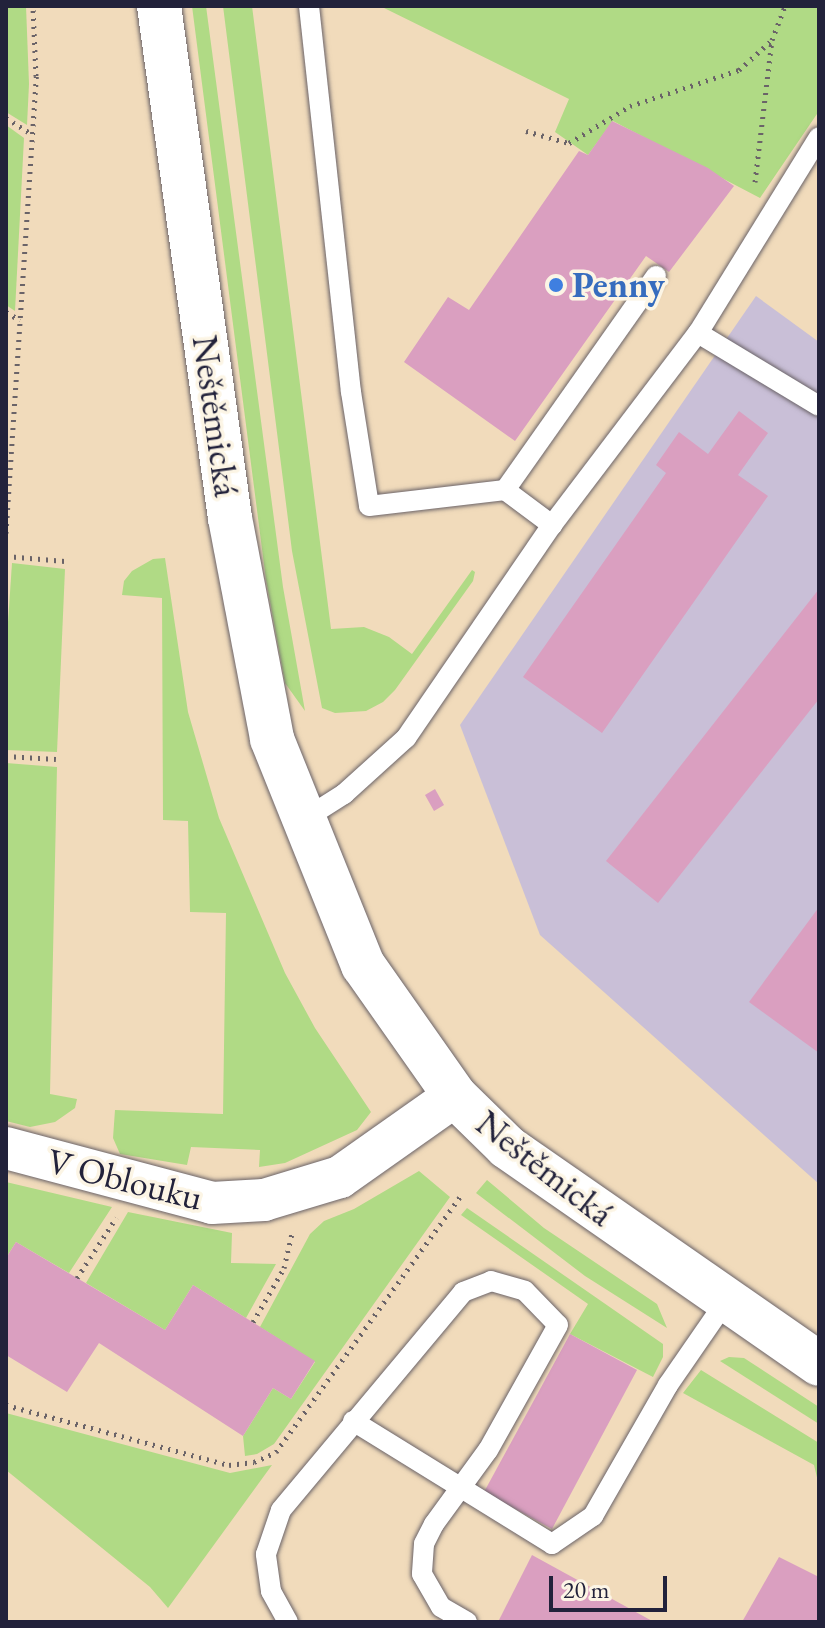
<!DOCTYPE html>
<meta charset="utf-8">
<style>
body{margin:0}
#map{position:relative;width:825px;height:1628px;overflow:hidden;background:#f1dbbb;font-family:"EB Garamond",serif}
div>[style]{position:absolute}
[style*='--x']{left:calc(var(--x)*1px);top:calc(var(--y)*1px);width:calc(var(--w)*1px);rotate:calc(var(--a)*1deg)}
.industrial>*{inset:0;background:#c9bfd7}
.green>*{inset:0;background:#b0da85}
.building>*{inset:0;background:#da9fc0}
.path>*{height:5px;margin-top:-2.5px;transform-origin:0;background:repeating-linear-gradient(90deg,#6a6368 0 2px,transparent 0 8px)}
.roads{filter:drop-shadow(0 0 2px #6a6368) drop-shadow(0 0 2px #6a6368)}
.service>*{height:20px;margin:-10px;padding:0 10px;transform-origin:10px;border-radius:10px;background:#fff}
.minor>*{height:42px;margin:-21px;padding:0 21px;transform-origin:21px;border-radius:21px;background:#fff}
.tertiary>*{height:44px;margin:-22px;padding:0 22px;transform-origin:22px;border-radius:22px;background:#fff}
.dots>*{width:22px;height:22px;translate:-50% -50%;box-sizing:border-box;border:4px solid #fcf5e5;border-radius:50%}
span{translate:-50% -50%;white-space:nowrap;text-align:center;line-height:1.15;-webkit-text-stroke:7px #fcf5e5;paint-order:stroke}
.shop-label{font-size:36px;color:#366cbe;font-weight:700}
.left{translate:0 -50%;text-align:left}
.street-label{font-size:36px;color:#22223b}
.frame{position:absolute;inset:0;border:8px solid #22223b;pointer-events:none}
.scale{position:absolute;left:549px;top:1576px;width:118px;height:36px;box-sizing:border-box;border:4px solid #22223b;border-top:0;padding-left:10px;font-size:24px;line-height:28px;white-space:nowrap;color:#22223b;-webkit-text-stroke:6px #fcf5e5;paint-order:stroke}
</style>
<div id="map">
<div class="industrial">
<i style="clip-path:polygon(756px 296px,819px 342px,819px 1184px,540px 935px,460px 725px)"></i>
</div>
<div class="green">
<i style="clip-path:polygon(6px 6px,26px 6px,29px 84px,27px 125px,6px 112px)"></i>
<i style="clip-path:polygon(192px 6px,206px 6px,283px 587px,305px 711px,285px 683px,266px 580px)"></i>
<i style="clip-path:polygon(223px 6px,252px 6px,331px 629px,364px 627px,389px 637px,412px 654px,472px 570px,475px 572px,473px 581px,395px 690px,383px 702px,366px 711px,335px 713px,322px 708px,292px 551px)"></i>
<i style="clip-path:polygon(380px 6px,819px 6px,819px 111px,760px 198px,613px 121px,588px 155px,555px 132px,569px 99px)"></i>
<i style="clip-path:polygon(6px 125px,24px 138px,15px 311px,6px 305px)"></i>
<i style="clip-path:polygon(165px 558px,188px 712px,219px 818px,285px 973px,315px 1028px,371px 1112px,357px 1130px,285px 1163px,259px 1167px,260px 1150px,191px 1147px,187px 1165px,120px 1154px,113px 1138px,115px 1110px,223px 1114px,226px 913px,190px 912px,188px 821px,163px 820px,162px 598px,122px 595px,124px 581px,132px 571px,153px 559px)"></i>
<i style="clip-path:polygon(12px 563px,65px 569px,57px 752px,6px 750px,6px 652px)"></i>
<i style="clip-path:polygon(6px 763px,57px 767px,50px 1094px,77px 1099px,75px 1108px,55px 1122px,30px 1127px,6px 1121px)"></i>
<i style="clip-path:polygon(419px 1171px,450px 1197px,274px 1444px,257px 1454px,245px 1456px,243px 1436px,273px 1388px,291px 1399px,315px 1362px,260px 1327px,310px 1234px,324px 1221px,354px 1209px)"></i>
<i style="clip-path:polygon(487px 1180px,544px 1228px,657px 1304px,667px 1328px,585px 1276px,476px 1193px)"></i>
<i style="clip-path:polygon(6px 1182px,112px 1207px,69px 1273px,16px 1242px,6px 1258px)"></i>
<i style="clip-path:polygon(467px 1208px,663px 1344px,663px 1357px,653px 1377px,570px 1334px,588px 1304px,461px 1215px)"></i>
<i style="clip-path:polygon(128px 1212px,232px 1233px,231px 1263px,276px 1264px,246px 1318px,193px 1285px,165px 1330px,86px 1283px)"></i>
<i style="clip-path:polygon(729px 1357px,744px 1358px,819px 1407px,819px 1424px,720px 1361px)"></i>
<i style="clip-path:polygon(701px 1370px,819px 1443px,819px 1486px,814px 1465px,683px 1393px)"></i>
<i style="clip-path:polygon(6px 1413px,230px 1473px,272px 1465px,168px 1608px,150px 1587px,6px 1470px)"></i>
</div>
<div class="building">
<i style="clip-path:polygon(612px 121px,708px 168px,734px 186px,669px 272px,646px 256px,515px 441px,404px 362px,448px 297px,469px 310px,579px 151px,588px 155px)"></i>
<i style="clip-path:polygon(739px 411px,768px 433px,738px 475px,768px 496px,602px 733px,523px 677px,666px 473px,656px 465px,679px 432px,708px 454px)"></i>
<i style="clip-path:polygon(819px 589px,819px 699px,658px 903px,606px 861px)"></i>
<i style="clip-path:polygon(435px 789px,444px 805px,434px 811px,425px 795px)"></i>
<i style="clip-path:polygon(819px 907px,819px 1053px,749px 1002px)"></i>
<i style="clip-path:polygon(16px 1242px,165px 1330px,193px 1285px,315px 1361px,291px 1399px,273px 1388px,243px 1436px,99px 1343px,67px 1392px,6px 1355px,6px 1258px)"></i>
<i style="clip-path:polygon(570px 1334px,637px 1370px,552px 1529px,484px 1492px)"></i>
<i style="clip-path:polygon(532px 1555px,654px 1622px,498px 1622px)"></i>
<i style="clip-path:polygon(779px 1557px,819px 1577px,819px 1622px,742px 1622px)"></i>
</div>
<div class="path">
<i style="--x:6;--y:118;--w:31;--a:32"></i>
<i style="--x:526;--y:131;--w:45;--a:15.6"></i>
<i style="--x:569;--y:143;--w:71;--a:-31.2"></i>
<i style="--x:630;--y:106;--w:115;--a:-18.3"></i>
<i style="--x:739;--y:70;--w:45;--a:-42.3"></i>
<i style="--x:755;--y:182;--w:143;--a:-83.2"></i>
<i style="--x:772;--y:40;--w:36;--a:-69"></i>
<i style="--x:6;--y:312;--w:16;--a:30"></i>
<i style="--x:6;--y:533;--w:458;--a:-86.2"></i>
<i style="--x:36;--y:76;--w:70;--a:-92.5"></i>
<i style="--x:6;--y:556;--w:59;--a:4.8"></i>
<i style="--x:6;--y:756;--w:50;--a:3.4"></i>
<i style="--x:77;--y:1278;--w:72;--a:-57"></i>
<i style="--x:253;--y:1322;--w:62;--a:-60.1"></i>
<i style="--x:284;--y:1268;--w:37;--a:-77"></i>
<i style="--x:6;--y:1405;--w:231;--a:15.1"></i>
<i style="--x:229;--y:1465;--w:25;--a:-7"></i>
<i style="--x:254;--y:1462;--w:24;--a:-24"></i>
<i style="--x:276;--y:1452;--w:318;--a:-54.2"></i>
</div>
<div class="roads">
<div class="service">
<i style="--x:309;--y:6;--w:388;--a:83.8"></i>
<i style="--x:351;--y:392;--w:115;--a:81"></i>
<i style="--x:369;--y:506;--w:137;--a:-6.7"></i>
<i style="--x:505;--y:490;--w:59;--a:36.7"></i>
<i style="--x:698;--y:333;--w:230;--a:-58.3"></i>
<i style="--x:505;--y:490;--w:262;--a:-54.8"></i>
<i style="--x:303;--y:820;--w:49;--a:-32.4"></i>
<i style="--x:344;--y:794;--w:84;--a:-42.1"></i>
<i style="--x:406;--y:738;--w:258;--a:-55.6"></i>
<i style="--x:552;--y:525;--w:241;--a:-52.8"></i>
<i style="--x:698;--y:333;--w:141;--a:31.1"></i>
<i style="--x:353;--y:1421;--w:234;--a:31.7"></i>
<i style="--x:552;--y:1544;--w:50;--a:-34.3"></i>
<i style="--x:593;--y:1516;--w:151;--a:-60.2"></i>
<i style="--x:668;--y:1385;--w:102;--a:-55.4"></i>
<i style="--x:288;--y:1622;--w:35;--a:-119"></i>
<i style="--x:271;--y:1591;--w:37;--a:-98"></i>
<i style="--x:266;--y:1554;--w:46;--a:-71.2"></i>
<i style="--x:281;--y:1510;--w:284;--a:-50.1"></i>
<i style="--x:463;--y:1292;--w:30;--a:-21"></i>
<i style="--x:491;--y:1281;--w:35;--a:16"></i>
<i style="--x:525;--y:1291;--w:47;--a:45.9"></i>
<i style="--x:558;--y:1325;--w:143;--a:119.2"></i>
<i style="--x:488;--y:1450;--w:92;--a:126.1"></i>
<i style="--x:434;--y:1524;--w:22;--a:117"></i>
<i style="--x:424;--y:1544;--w:30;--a:94"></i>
<i style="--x:422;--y:1574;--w:38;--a:60"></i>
<i style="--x:441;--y:1607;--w:30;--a:30"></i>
</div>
<div class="minor">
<i style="--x:6;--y:1148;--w:213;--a:14.9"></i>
<i style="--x:212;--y:1203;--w:52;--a:-3.3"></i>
<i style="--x:264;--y:1200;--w:79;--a:-16.8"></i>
<i style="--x:340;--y:1177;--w:141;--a:-35.2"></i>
</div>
<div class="tertiary">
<i style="--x:159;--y:6;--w:517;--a:82.11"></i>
<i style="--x:230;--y:518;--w:225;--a:79.2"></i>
<i style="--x:272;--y:739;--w:244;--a:68.1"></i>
<i style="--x:363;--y:965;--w:160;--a:54.9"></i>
<i style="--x:455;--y:1096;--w:73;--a:44.4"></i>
<i style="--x:507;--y:1147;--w:380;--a:34.8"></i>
</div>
</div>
<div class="dots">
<i style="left:556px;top:285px;background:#3f7fe0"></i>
</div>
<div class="shop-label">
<span class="left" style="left:572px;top:285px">Penny</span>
</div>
<div class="street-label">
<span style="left:216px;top:416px;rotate:82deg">Neštěmická</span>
<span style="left:545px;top:1168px;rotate:38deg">Neštěmická</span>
<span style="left:125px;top:1179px;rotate:14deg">V Oblouku</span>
</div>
<div class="frame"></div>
<div class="scale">20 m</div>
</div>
